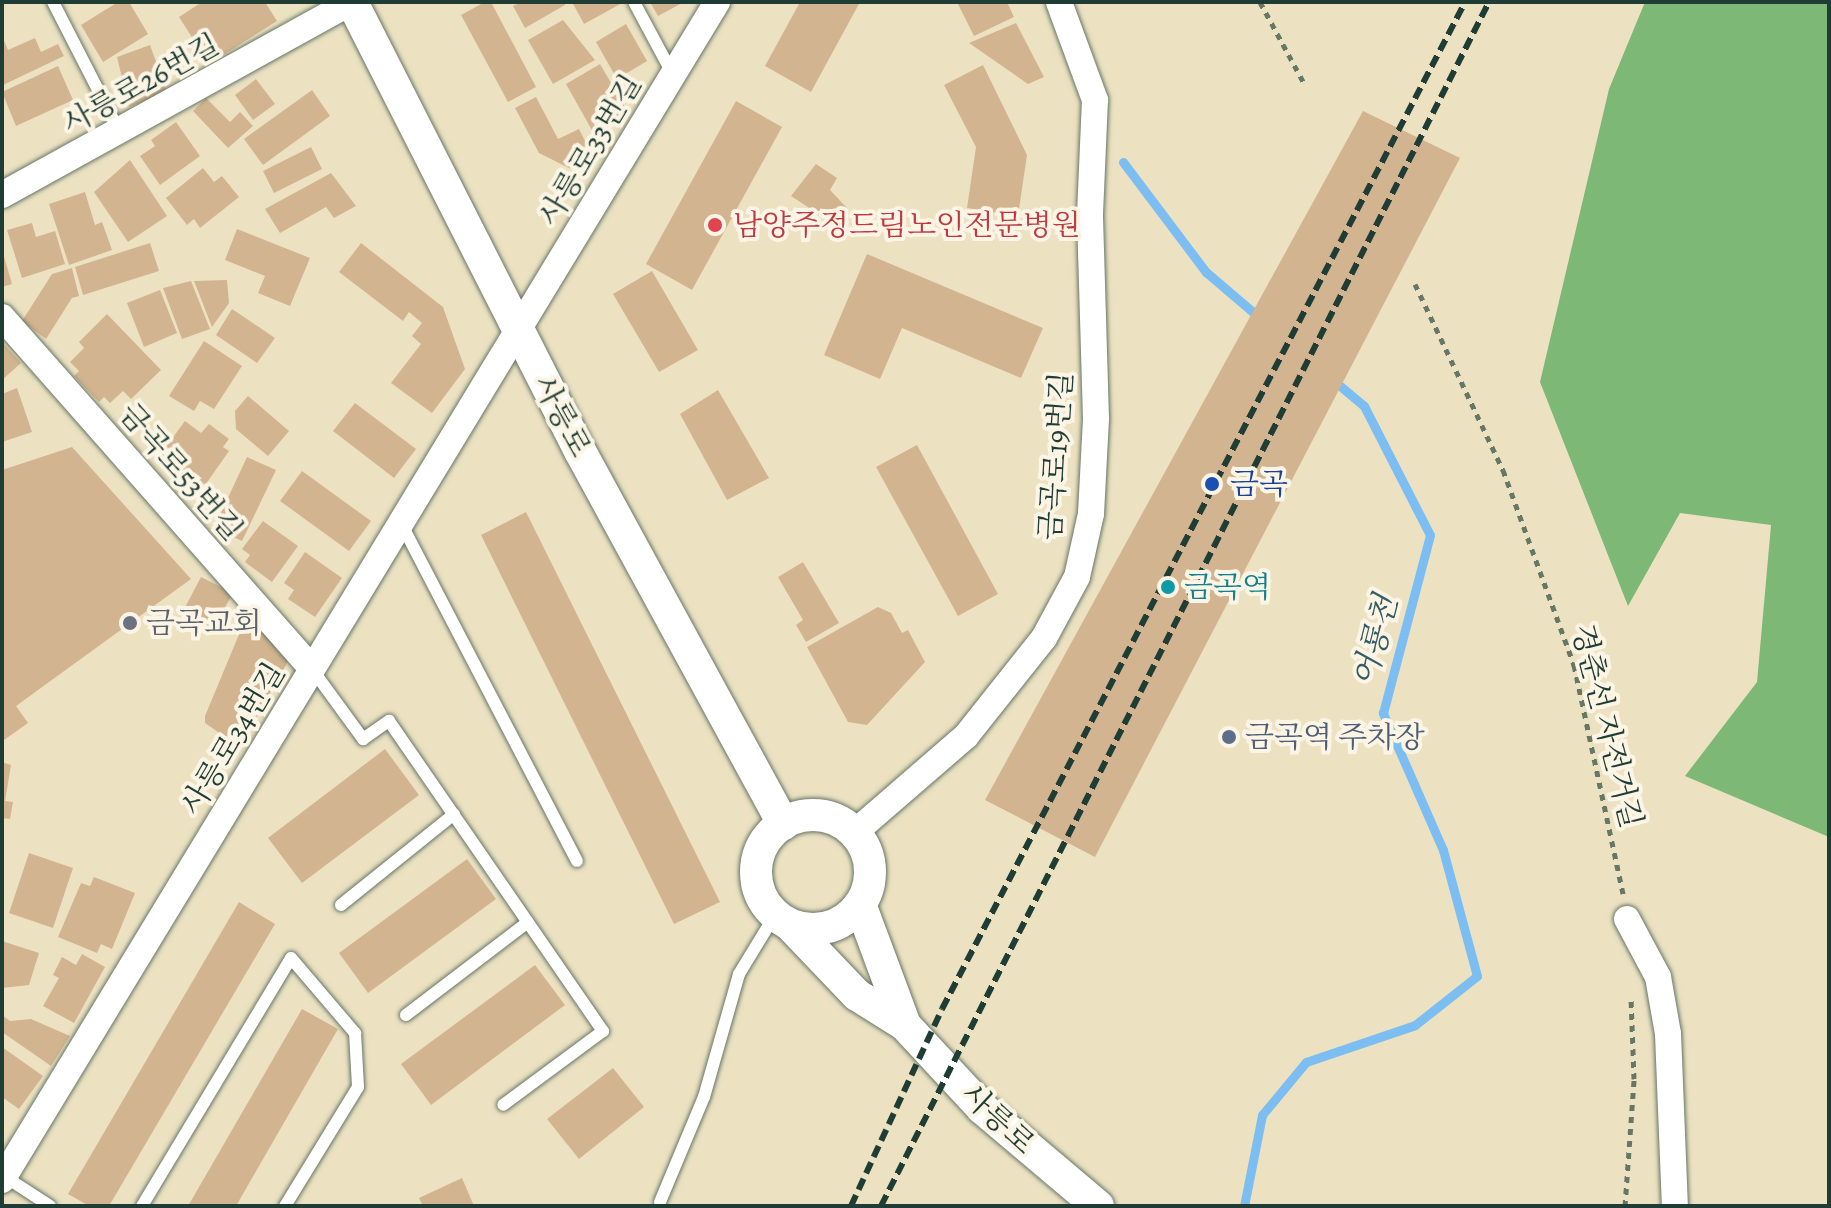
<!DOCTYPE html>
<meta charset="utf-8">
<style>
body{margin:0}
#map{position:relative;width:1831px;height:1208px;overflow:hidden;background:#ece2c2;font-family:Alegreya,"Noto Serif KR",serif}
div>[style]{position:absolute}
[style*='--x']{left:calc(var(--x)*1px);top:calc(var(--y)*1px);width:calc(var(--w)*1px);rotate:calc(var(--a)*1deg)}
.forest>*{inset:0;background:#7eb877}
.stream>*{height:9px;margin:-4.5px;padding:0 4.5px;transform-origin:4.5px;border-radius:4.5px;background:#7cbef2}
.building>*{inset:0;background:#d3b490}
.path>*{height:5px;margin-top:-2.5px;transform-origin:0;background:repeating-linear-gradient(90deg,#677766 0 6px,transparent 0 12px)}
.roads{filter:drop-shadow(0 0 2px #677766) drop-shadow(0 0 2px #677766)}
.service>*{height:12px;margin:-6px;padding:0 6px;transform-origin:6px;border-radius:6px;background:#fff}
.minor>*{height:26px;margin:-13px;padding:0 13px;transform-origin:13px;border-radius:13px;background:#fff}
.tertiary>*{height:32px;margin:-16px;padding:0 16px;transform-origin:16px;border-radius:16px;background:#fff}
.tertiary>.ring{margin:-16px;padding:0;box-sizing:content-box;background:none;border:32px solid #fff;border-radius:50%}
.rail>*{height:6px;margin-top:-3px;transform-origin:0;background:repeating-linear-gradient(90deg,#1f3d34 0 12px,transparent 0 18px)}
.dots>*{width:22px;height:22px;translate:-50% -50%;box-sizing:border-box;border:4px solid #fcf5e5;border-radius:50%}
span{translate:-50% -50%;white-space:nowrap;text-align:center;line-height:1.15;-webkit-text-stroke:8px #fcf5e5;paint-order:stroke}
.street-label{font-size:30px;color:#1f3d34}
.health-label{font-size:30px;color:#be3a42}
.left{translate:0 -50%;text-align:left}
.transit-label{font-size:30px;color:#164399}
.culture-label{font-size:30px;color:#0d838f}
.worship-label{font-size:30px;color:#5b616d}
.service-label{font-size:30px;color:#4e5e75}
.water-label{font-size:32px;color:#365d64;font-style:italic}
.frame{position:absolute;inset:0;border:4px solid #1f3d34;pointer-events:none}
</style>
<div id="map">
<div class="forest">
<i style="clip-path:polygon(1645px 2px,1829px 2px,1829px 837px,1685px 776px,1757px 682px,1771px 525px,1680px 513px,1628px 606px,1540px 382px,1609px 89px)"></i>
</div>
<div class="stream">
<i style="--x:1123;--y:162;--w:138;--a:53"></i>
<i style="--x:1206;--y:272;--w:72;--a:40.5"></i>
<i style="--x:1244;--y:1206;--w:93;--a:-78.8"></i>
<i style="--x:1262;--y:1115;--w:69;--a:-50.3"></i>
<i style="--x:1306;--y:1062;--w:115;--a:-18.7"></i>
<i style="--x:1415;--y:1025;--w:79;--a:-38.3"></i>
<i style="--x:1477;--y:976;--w:131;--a:-105.1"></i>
<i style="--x:1443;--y:850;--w:150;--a:-113.7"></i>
<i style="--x:1383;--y:713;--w:184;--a:-75.2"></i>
<i style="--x:1430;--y:535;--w:145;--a:-117.1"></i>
<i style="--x:1364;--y:406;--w:40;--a:-140"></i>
</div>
<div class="building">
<i style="clip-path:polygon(118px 2px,129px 2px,148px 34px,103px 62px,81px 25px)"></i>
<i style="clip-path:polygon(202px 2px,265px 2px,277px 21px,209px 64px,179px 17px)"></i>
<i style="clip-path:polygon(485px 2px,491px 2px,536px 87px,508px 102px,461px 15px)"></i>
<i style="clip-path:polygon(521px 2px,564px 2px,565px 5px,525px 28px,513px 6px)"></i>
<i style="clip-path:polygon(572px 2px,624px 2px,584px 24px)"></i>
<i style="clip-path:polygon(650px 2px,684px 2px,658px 16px)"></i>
<i style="clip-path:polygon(800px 2px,860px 2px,811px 92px,765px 66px)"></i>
<i style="clip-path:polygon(957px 2px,1007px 2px,1014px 17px,974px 36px)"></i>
<i style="clip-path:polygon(563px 20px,595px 60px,553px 84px,528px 40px)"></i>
<i style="clip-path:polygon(1016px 23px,1044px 77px,1028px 84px,969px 43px)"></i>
<i style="clip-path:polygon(626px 24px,647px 61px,617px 79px,596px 42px)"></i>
<i style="clip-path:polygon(2px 36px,8px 50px,35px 38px,41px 52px,58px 44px,64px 56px,3px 85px)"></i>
<i style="clip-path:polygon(150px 45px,167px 92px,129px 107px,117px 57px)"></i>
<i style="clip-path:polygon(600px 64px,628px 112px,593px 132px,566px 84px)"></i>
<i style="clip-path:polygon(983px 65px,1027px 155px,1018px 216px,967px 208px,976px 147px,944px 85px)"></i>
<i style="clip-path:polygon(58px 66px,73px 100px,16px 126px,2px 92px)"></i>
<i style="clip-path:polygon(256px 79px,275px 104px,253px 120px,235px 95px)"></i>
<i style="clip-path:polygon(312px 90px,330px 116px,263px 165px,244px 139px)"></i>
<i style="clip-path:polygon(536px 97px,558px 139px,579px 129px,594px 159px,583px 175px,539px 153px,515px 108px)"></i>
<i style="clip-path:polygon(206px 98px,230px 122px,240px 112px,253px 126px,228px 148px,193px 111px)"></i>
<i style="clip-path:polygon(736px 101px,782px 127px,692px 290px,646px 264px)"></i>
<i style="clip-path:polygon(1363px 111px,1460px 158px,1095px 857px,985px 800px)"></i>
<i style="clip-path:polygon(176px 122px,200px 156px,160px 185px,140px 156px,155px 146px,151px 140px)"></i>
<i style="clip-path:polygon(311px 147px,322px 169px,274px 193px,263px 171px)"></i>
<i style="clip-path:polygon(130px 160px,167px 216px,128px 242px,94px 192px)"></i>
<i style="clip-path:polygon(816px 164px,837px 178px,830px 190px,848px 209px,837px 226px,791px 196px)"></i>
<i style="clip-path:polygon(203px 168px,214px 182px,222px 176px,239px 197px,200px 228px,194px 219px,187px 225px,166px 198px)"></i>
<i style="clip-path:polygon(331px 173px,356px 206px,334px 218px,326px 207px,280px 233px,265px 209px)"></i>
<i style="clip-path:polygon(85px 192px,95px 225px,102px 222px,112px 250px,69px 265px,49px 204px)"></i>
<i style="clip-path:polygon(32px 223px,36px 237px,55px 231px,65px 264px,22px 278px,7px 230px)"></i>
<i style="clip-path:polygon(237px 229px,310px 258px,290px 306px,258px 293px,265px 276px,225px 260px)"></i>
<i style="clip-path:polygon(150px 243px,159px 271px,83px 295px,75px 267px)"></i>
<i style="clip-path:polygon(361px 243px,443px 307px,465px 369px,432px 413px,391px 383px,421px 344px,412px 336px,422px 323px,409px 312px,403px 321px,339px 272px)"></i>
<i style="clip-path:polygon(3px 253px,12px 284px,2px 287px,2px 254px)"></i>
<i style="clip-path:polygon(867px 254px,1043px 328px,1021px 378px,902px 328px,880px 379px,824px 355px)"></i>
<i style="clip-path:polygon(72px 268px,79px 296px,72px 298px,46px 339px,22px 321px,52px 274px)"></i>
<i style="clip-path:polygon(652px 271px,698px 350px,659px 372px,613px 294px)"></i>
<i style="clip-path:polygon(227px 280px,229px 303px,212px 327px,194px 281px)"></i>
<i style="clip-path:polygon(191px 281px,210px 329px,182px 339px,163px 288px)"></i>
<i style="clip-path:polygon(160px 290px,177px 333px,144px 347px,127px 303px)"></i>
<i style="clip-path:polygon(232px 309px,275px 338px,257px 363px,216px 335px)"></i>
<i style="clip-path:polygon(107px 314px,161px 370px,131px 399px,123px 391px,110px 403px,104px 397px,99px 402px,74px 376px,79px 371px,70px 362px,84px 348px,79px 342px)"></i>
<i style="clip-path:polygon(204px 341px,242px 366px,214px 409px,200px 401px,194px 411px,169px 396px)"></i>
<i style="clip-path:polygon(2px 342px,21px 363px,2px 380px)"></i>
<i style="clip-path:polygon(17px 388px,32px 432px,2px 442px,2px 394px)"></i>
<i style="clip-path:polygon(718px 390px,769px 478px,727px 500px,680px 414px)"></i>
<i style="clip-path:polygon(248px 396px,289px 431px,268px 456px,236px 429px,235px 411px)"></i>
<i style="clip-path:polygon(355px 403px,416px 449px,394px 478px,333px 431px)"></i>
<i style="clip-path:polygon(185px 421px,201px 433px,209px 424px,229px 439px,223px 447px,229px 451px,196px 498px,157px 459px)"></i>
<i style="clip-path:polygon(917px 445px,998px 594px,958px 616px,876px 467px)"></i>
<i style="clip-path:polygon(72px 447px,191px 579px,16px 706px,28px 723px,4px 740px,2px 470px)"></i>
<i style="clip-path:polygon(247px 457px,276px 470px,242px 541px,214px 528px)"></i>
<i style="clip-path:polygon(302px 471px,371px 521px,349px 551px,280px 501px)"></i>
<i style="clip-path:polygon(526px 512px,720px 902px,674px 924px,481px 535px)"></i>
<i style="clip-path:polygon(263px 521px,298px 546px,272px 582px,245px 562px,250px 555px,242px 549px)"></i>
<i style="clip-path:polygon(305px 552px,342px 578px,315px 617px,288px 599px,294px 590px,284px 583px)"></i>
<i style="clip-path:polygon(803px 562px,839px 623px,806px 642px,796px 625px,803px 620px,778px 577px)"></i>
<i style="clip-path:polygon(201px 577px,233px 593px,212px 631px,181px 615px)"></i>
<i style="clip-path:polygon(878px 607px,891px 613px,902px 633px,908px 630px,925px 662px,867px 725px,848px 722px,807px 647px)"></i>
<i style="clip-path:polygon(245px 620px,279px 645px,276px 650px,291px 656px,244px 739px,234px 732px,228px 739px,205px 723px,205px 716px)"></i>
<i style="clip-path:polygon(385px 749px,419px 795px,302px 883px,268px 838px)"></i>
<i style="clip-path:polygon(2px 762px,11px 765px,5px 801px,13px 802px,10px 819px,2px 818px)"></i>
<i style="clip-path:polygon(29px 853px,73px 868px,53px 928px,9px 913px)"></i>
<i style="clip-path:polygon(467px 859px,496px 899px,368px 993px,339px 953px)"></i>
<i style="clip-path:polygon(94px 877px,135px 893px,112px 949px,101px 944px,97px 953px,58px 937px,81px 883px,90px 886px)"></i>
<i style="clip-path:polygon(239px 902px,275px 924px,109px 1206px,89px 1206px,68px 1194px)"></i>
<i style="clip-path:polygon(2px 941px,39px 953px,29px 985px,2px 988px)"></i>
<i style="clip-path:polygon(82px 954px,105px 967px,74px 1023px,43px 1006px,59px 978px,53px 975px,62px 957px,76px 965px)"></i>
<i style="clip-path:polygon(535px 965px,565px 1005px,431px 1105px,401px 1064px)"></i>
<i style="clip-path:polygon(302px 1009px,338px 1029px,236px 1206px,188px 1206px)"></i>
<i style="clip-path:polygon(2px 1015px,10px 1021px,31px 1019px,70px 1036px,51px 1066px,2px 1032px)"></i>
<i style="clip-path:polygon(2px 1047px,43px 1076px,19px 1109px,2px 1097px)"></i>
<i style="clip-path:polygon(613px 1068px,644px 1107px,579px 1159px,547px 1119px)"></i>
<i style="clip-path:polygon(462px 1178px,474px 1206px,423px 1206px,419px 1198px)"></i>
</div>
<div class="path">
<i style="--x:1260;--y:2;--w:94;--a:61.5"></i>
<i style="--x:1415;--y:284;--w:206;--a:64.7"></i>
<i style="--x:1503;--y:470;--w:208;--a:70"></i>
<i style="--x:1574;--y:665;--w:234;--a:77.9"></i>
<i style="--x:1625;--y:1206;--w:127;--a:-85.9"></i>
<i style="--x:1634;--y:1079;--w:80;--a:-92.1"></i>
</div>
<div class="roads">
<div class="service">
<i style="--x:53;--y:2;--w:145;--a:62.9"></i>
<i style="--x:634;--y:2;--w:81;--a:61.8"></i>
<i style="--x:401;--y:523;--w:381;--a:62.5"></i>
<i style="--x:312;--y:669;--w:87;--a:53.9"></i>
<i style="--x:363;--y:739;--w:32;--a:-35"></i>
<i style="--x:389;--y:721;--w:377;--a:55.4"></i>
<i style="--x:603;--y:1031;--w:124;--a:143.5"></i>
<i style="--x:341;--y:905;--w:145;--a:-38.8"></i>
<i style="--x:406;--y:1015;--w:153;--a:-37.3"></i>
<i style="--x:4;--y:1176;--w:55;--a:33.1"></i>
<i style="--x:660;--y:1202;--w:114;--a:-67.3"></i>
<i style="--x:704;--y:1097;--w:128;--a:-74.1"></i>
<i style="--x:739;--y:974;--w:69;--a:-58.6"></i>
<i style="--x:142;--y:1206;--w:289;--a:-59"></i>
<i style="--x:291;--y:958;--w:99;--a:49.5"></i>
<i style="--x:355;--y:1033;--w:54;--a:86.8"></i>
<i style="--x:358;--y:1087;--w:140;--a:121.5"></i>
</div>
<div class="minor">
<i style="--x:2;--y:195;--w:399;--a:-28.9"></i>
<i style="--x:2;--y:317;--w:469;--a:48.6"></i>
<i style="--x:854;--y:833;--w:148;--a:-40.9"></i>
<i style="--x:966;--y:736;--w:125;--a:-51.5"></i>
<i style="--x:1044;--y:638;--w:69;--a:-61.6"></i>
<i style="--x:1077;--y:577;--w:65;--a:-77.5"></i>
<i style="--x:1091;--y:514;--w:95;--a:-87"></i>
<i style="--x:1096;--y:419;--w:205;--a:-91.7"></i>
<i style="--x:1090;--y:214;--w:114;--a:-87.5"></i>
<i style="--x:1095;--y:100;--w:104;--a:-110.2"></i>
<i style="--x:1627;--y:919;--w:66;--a:61.9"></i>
<i style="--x:1658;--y:977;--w:58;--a:80"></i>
<i style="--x:1668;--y:1034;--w:172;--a:87.7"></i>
<i style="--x:2;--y:1180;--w:1378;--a:-58.74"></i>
</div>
<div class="tertiary">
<i style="--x:352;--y:2;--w:504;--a:63.08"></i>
<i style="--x:580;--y:451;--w:425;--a:61.4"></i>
<i class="ring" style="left:756px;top:815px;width:82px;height:82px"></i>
<i style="--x:860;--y:904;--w:129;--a:69.6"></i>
<i style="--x:791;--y:926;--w:95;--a:46.3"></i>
<i style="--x:857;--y:995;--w:57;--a:32"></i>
<i style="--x:905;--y:1025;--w:113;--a:47.1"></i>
<i style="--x:982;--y:1108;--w:152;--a:40.2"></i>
</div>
</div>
<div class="rail">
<i style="--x:851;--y:1206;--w:217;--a:-65.2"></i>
<i style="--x:942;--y:1009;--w:1135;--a:-62.55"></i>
<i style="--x:881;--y:1206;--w:1349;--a:-63.21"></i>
</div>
<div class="dots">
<i style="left:715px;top:225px;background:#e0444e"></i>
<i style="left:1212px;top:484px;background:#1a4fb4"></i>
<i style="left:1168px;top:587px;background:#0f9aa8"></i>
<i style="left:130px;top:623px;background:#6b7280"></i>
<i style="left:1229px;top:737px;background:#5c6f8a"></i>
</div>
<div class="street-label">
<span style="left:141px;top:84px;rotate:-29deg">사릉로26번길</span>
<span style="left:590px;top:150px;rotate:-59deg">사릉로33번길</span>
<span style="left:562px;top:416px;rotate:62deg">사릉로</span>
<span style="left:1056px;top:456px;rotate:-86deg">금곡로19번길</span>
<span style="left:181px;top:472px;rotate:49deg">금곡로53번길</span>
<span style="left:1607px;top:726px;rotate:76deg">경춘선 자전거길</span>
<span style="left:233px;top:739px;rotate:-59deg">사릉로34번길</span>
<span style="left:998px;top:1119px;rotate:43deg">사릉로</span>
</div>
<div class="health-label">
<span class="left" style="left:733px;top:225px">남양주정드림노인전문병원</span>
</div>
<div class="transit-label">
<span class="left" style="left:1230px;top:484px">금곡</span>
</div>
<div class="culture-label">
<span class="left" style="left:1184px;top:587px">금곡역</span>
</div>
<div class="worship-label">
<span class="left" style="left:146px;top:623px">금곡교회</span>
</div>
<div class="service-label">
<span class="left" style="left:1245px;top:737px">금곡역 주차장</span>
</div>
<div class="water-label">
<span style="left:1375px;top:641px;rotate:-75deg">어룡천</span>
</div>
<div class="frame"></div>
</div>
